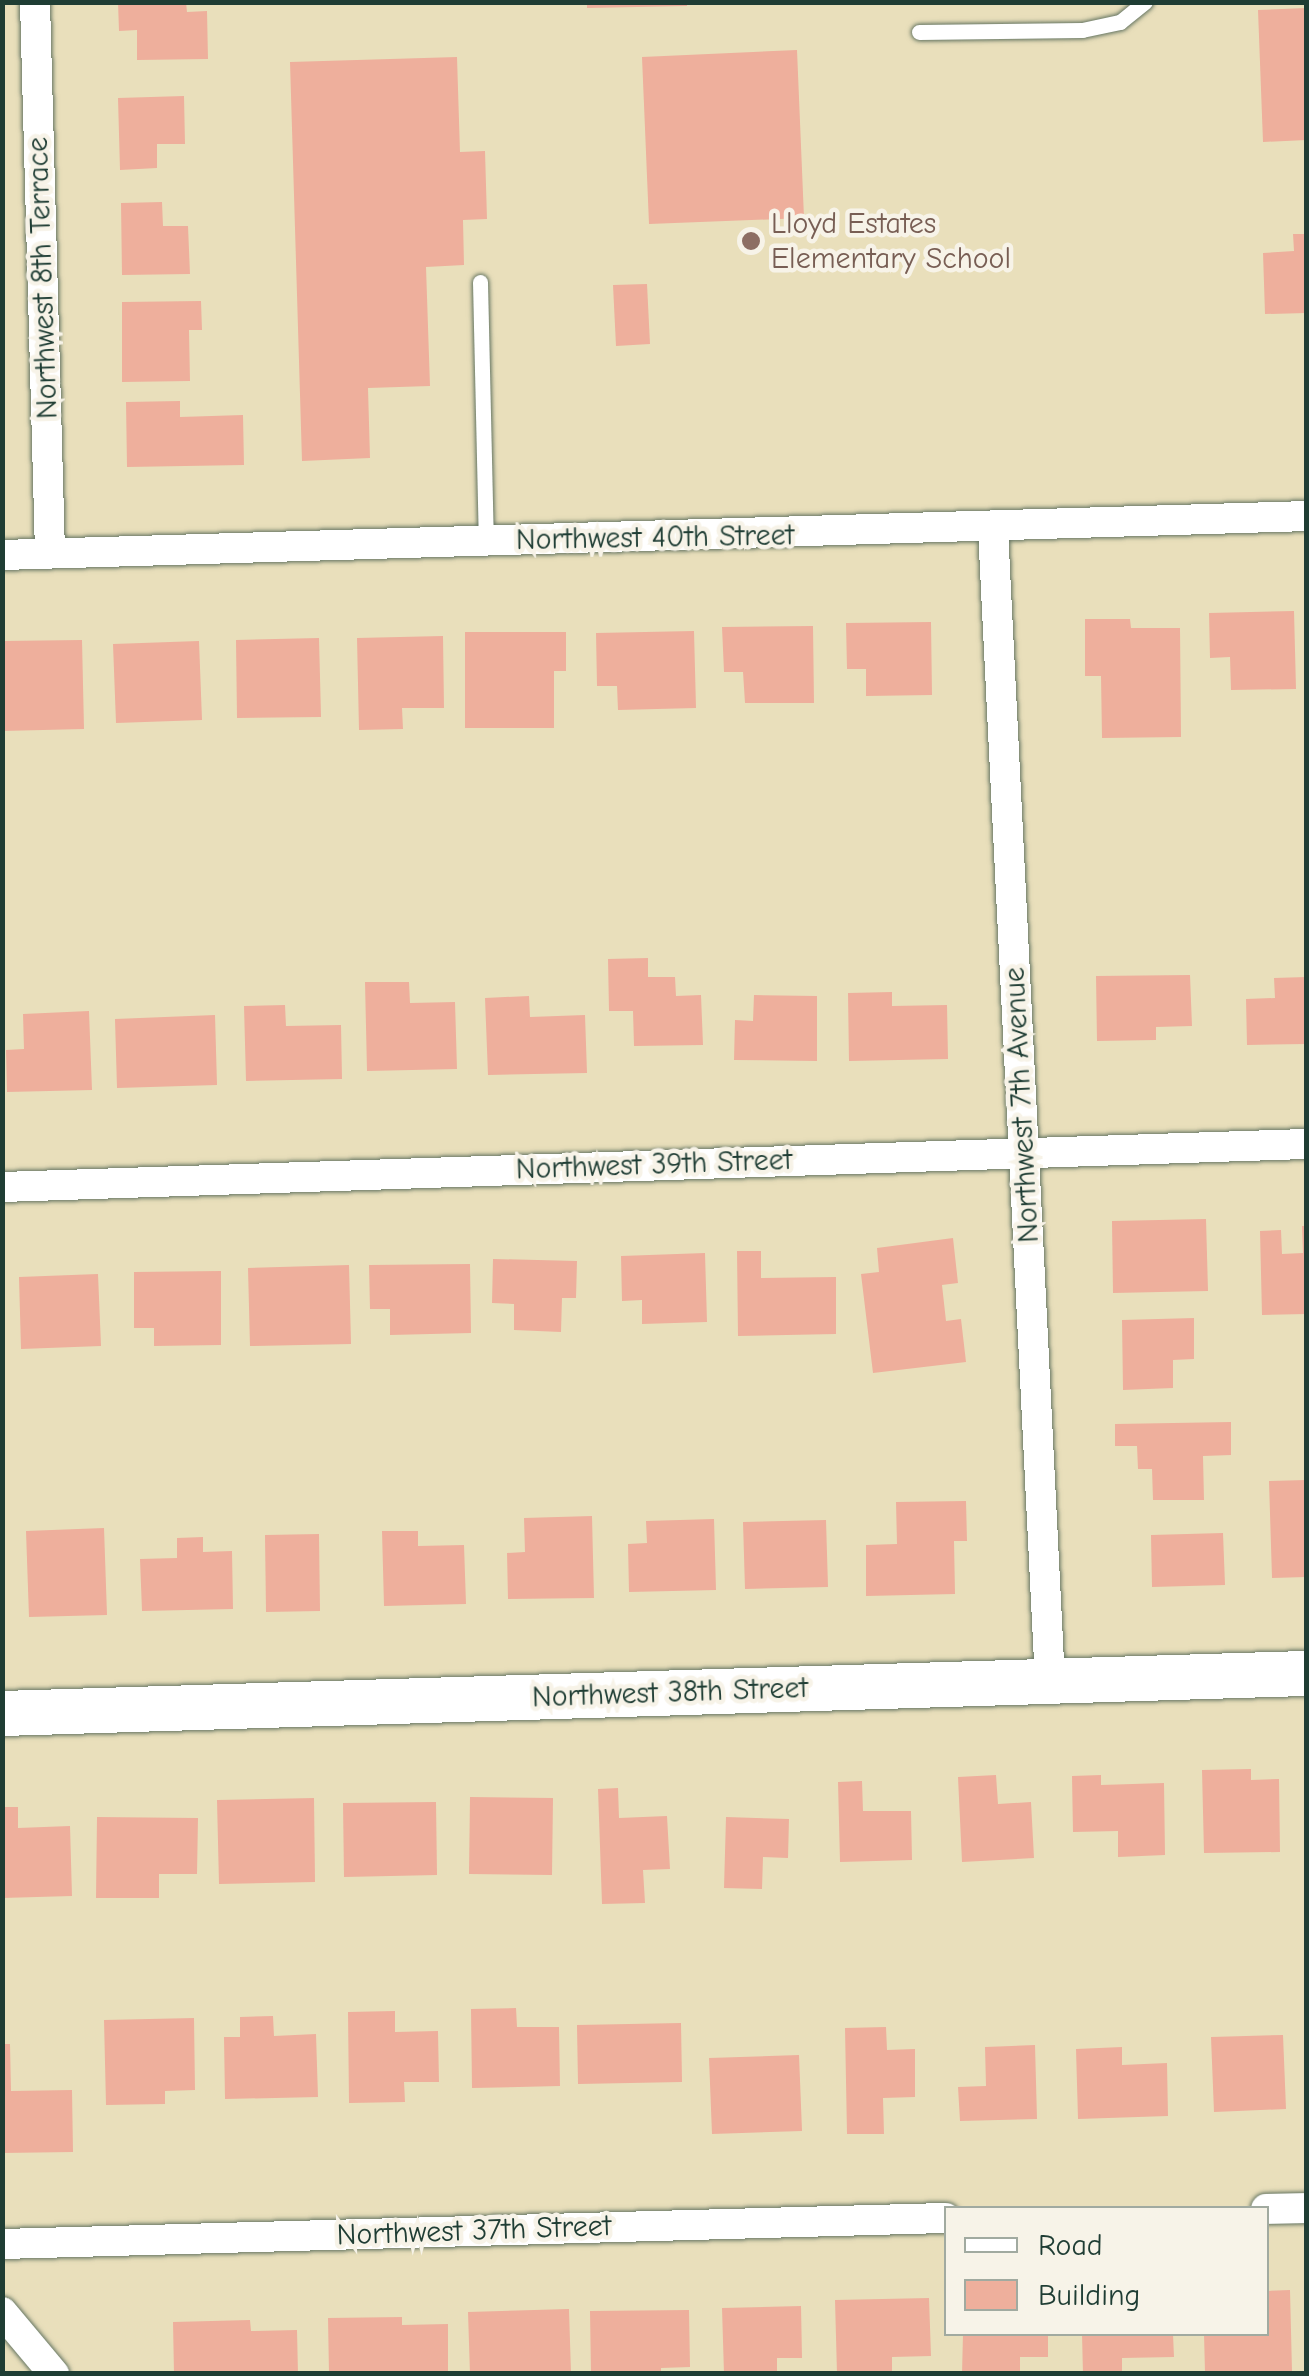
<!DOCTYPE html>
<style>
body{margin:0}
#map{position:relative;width:1309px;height:2376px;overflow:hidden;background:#e9dfbb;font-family:"Comic Neue",sans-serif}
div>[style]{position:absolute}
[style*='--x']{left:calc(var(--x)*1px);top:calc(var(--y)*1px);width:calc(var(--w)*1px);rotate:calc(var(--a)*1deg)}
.building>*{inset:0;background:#eeaf9c}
.roads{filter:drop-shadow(0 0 2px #667663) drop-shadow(0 0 2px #667663)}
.lane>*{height:15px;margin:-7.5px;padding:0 7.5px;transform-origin:7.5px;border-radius:7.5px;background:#fff}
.street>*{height:30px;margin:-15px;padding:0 15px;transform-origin:15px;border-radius:15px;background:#fff}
.secondary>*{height:45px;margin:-22.5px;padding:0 22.5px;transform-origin:22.5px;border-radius:22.5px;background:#fff}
.dots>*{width:28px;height:28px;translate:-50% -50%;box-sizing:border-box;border:5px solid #f7f3e8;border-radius:50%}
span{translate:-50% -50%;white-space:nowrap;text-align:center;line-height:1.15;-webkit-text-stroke:9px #f7f3e8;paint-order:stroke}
.education-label{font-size:30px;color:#785e54}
.left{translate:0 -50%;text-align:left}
.street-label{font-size:30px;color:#1f3d34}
.frame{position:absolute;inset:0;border:5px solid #1f3d34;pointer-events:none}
.legend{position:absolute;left:944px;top:2206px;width:325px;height:130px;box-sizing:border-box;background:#f7f3e8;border:2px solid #a1aaa0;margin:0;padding:12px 18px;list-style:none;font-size:30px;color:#1f3d34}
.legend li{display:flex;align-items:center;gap:20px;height:50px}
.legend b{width:50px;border:2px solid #a1aaa0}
</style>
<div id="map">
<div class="building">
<i style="clip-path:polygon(118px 2px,186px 2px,187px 12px,207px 11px,208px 59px,137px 60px,137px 30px,119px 31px)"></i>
<i style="clip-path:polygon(587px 2px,687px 2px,687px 6px,587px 8px)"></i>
<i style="clip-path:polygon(1306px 8px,1306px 140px,1263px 142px,1258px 10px)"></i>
<i style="clip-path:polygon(797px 50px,804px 218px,649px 224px,642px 57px)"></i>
<i style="clip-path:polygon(457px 57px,460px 152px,485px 151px,487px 219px,463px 220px,464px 265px,426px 267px,430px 386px,368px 388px,370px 458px,302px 461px,290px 62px)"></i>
<i style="clip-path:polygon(184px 96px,185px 144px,157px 144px,157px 168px,120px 170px,118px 98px)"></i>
<i style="clip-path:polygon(162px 202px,163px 226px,188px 226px,190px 274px,122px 275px,121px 203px)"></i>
<i style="clip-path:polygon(1293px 234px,1306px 234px,1306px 313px,1265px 314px,1263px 253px,1294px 251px)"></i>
<i style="clip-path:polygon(647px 284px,650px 344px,616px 346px,613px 285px)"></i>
<i style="clip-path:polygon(201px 301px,202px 330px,189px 330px,190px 381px,122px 382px,122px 302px)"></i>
<i style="clip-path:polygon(180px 401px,180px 417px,243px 415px,244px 465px,127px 467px,126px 402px)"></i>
<i style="clip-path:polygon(1294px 611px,1296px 689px,1231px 690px,1230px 657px,1210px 658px,1209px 613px)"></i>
<i style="clip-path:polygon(1085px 619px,1130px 619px,1131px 628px,1180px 628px,1181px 737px,1102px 738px,1101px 676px,1085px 676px)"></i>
<i style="clip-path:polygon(931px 622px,932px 695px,866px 696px,866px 669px,847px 669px,846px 623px)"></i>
<i style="clip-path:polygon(813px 626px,814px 703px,745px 703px,743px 672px,724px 672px,722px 627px)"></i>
<i style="clip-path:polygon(694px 631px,696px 708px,618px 710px,617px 686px,597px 686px,596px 633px)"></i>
<i style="clip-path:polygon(465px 632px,566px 632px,566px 671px,554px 671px,554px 728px,465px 728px)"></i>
<i style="clip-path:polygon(443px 636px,444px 708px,402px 708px,403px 729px,359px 730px,357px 638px)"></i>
<i style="clip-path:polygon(319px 638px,321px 717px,237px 718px,236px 640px)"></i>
<i style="clip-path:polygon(82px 640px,84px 729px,2px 731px,2px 641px)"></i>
<i style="clip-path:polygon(199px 641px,202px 720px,116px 723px,113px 644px)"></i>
<i style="clip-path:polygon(648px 958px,648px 977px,675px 977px,676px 996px,701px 995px,703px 1045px,634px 1046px,633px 1011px,609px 1011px,608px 959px)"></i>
<i style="clip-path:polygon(1190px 975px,1192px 1026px,1156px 1027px,1156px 1040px,1097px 1041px,1096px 976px)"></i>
<i style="clip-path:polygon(1306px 977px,1306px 1044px,1247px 1045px,1246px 999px,1275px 998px,1274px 978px)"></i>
<i style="clip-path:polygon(365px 982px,409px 982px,410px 1003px,455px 1002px,457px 1069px,367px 1071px)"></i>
<i style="clip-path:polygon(892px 992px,892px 1006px,947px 1005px,948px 1059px,849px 1061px,848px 993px)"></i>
<i style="clip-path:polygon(754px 995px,817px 996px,817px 1061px,734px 1060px,735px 1020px,753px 1021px)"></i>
<i style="clip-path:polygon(529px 996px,530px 1017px,585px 1015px,587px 1073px,488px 1075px,485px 998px)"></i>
<i style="clip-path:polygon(285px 1005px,286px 1026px,341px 1025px,342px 1079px,246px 1081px,244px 1006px)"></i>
<i style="clip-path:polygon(89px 1011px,92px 1090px,7px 1092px,6px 1050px,24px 1049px,23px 1014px)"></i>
<i style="clip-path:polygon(215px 1015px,217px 1085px,117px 1088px,115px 1019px)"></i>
<i style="clip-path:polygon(1206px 1219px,1208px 1291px,1113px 1293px,1112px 1221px)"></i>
<i style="clip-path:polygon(1302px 1226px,1306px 1226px,1306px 1314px,1262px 1315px,1260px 1231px,1281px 1230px,1282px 1254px,1303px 1253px)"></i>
<i style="clip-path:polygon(953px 1238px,958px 1283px,942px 1285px,946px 1321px,961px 1319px,966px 1362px,873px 1373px,861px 1274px,879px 1272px,877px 1248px)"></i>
<i style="clip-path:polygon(737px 1251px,761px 1251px,761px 1278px,836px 1277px,836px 1334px,738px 1336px)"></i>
<i style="clip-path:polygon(705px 1253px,707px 1322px,642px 1324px,642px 1300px,622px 1301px,621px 1256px)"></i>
<i style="clip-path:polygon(493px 1259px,577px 1261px,576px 1298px,562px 1298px,561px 1332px,514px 1330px,514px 1304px,492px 1303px)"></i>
<i style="clip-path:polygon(470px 1264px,471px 1333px,390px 1335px,390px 1309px,370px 1309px,369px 1265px)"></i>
<i style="clip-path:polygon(349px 1265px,351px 1344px,250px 1346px,248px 1268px)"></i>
<i style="clip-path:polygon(221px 1271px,221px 1345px,154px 1346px,154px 1328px,134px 1328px,134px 1272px)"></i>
<i style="clip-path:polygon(98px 1274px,101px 1346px,21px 1349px,19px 1277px)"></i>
<i style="clip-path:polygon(1194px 1318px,1194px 1359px,1173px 1360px,1173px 1388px,1123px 1390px,1122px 1320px)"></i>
<i style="clip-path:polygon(1231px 1422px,1231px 1455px,1203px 1456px,1204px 1500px,1153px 1500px,1152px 1469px,1138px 1469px,1137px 1446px,1115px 1446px,1115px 1424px)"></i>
<i style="clip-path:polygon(1306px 1480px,1306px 1577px,1272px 1578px,1269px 1481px)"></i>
<i style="clip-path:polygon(966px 1501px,967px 1541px,954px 1541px,955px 1594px,866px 1596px,866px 1545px,897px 1544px,896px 1502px)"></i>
<i style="clip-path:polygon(592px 1516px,594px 1598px,508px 1599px,507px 1553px,525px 1552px,524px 1518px)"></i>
<i style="clip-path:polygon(714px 1519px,716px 1590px,629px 1592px,628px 1544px,647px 1543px,646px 1521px)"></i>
<i style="clip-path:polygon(826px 1520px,828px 1587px,745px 1589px,743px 1522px)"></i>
<i style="clip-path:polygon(104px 1528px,107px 1615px,29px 1617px,26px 1531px)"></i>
<i style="clip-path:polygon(382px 1531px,418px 1531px,418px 1546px,464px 1545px,466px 1604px,384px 1606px)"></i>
<i style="clip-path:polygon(1223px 1533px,1225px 1585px,1152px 1587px,1151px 1535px)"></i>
<i style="clip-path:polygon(319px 1534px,320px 1611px,266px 1612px,265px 1535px)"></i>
<i style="clip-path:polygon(203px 1537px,203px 1552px,232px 1551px,233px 1609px,142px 1611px,140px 1559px,177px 1558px,177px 1538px)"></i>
<i style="clip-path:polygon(1251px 1769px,1251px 1780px,1279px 1779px,1280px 1852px,1204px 1853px,1202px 1770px)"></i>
<i style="clip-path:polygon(996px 1775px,998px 1804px,1031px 1802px,1034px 1858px,962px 1862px,958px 1777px)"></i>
<i style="clip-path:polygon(1101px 1775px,1101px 1785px,1164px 1783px,1165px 1855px,1118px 1857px,1118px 1831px,1073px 1832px,1072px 1776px)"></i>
<i style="clip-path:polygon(862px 1781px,863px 1811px,911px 1811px,912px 1860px,840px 1862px,838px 1782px)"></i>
<i style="clip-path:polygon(618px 1788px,619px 1818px,667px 1816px,670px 1869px,643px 1870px,645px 1903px,602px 1904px,598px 1789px)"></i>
<i style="clip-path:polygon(470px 1797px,553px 1798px,552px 1875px,469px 1874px)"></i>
<i style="clip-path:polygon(314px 1798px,315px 1882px,219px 1884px,217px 1800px)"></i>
<i style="clip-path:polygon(436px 1802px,437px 1875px,344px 1877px,343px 1803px)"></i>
<i style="clip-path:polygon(2px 1807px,18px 1807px,18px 1828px,70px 1826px,72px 1896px,2px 1898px)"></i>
<i style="clip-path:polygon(97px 1817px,198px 1818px,197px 1874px,159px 1874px,159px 1898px,96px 1898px)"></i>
<i style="clip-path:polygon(726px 1817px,789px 1819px,788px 1858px,763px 1857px,762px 1889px,724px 1888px)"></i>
<i style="clip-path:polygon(516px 2008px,517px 2027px,559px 2027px,560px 2086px,472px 2088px,471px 2009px)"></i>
<i style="clip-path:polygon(395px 2011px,395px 2032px,438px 2031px,439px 2082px,404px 2082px,405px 2102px,349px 2103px,348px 2012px)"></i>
<i style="clip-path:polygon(273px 2016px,274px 2036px,316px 2034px,318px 2097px,225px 2099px,224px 2037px,240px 2037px,240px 2017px)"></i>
<i style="clip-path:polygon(194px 2018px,195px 2090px,165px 2091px,165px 2104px,106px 2105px,104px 2020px)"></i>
<i style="clip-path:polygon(681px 2023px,682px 2082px,578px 2084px,577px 2025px)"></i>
<i style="clip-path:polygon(886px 2027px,887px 2050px,915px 2049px,915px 2097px,883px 2098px,884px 2134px,847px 2134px,845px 2028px)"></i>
<i style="clip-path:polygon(1283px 2035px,1286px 2109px,1214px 2112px,1211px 2037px)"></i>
<i style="clip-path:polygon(2px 2044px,10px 2044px,11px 2091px,72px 2090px,73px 2152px,2px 2153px)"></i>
<i style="clip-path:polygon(1035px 2045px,1037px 2119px,960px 2121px,958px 2087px,986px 2086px,985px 2047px)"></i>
<i style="clip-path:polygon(1122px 2047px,1122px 2065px,1167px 2063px,1168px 2116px,1078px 2119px,1076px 2049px)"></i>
<i style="clip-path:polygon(799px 2055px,802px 2131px,712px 2134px,709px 2058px)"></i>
<i style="clip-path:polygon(1290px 2290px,1292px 2371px,1205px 2372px,1204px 2334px,1266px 2334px,1266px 2291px)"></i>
<i style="clip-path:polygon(929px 2298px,931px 2356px,892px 2357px,892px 2374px,837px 2374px,835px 2300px)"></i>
<i style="clip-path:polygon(801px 2306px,802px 2358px,777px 2358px,777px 2374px,724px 2374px,722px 2308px)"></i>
<i style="clip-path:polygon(569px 2309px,571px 2374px,470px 2374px,468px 2312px)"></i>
<i style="clip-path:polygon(689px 2310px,690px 2367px,661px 2368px,661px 2374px,591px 2374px,590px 2311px)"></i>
<i style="clip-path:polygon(402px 2317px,402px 2325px,448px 2324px,448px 2374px,329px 2374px,328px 2318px)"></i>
<i style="clip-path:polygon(250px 2320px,251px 2331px,297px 2330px,298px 2374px,174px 2374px,173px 2322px)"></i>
<i style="clip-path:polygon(963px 2334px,1048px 2334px,1048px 2357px,1020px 2357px,1020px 2374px,962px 2374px)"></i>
<i style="clip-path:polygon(1082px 2334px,1173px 2334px,1174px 2357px,1122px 2358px,1122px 2374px,1083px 2374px)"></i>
</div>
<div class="roads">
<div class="lane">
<i style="--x:919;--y:32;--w:163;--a:-0.7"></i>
<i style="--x:1082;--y:30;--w:39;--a:-12"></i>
<i style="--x:1120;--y:22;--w:32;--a:-39"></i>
<i style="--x:480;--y:282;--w:260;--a:88.7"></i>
</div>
<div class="street">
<i style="--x:35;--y:2;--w:551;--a:88.44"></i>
<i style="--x:993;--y:529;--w:1153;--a:87.17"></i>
<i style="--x:2;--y:555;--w:1305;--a:-1.71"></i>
<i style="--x:2;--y:1187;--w:1305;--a:-1.89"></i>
<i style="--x:1266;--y:2209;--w:40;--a:-1.4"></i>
<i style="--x:2;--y:2244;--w:944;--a:-1.58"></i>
<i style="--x:2;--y:2312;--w:81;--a:50"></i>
</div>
<div class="secondary">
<i style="--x:2;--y:1713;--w:1305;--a:-1.76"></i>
</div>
</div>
<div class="dots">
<i style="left:751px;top:241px;background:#8d6e63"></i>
</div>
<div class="education-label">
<span class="left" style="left:771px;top:241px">Lloyd Estates<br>Elementary School</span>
</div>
<div class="street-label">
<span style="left:43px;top:278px;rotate:-92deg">Northwest 8th Terrace</span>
<span style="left:655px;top:538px;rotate:-1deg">Northwest 40th Street</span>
<span style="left:1022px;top:1105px;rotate:-93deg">Northwest 7th Avenue</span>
<span style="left:654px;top:1165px;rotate:-2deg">Northwest 39th Street</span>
<span style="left:670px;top:1693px;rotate:-2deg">Northwest 38th Street</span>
<span style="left:474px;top:2231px;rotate:-2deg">Northwest 37th Street</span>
</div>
<div class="frame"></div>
<ul class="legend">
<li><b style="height:12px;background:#fff"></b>Road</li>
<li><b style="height:28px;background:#eeaf9c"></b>Building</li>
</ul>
</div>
